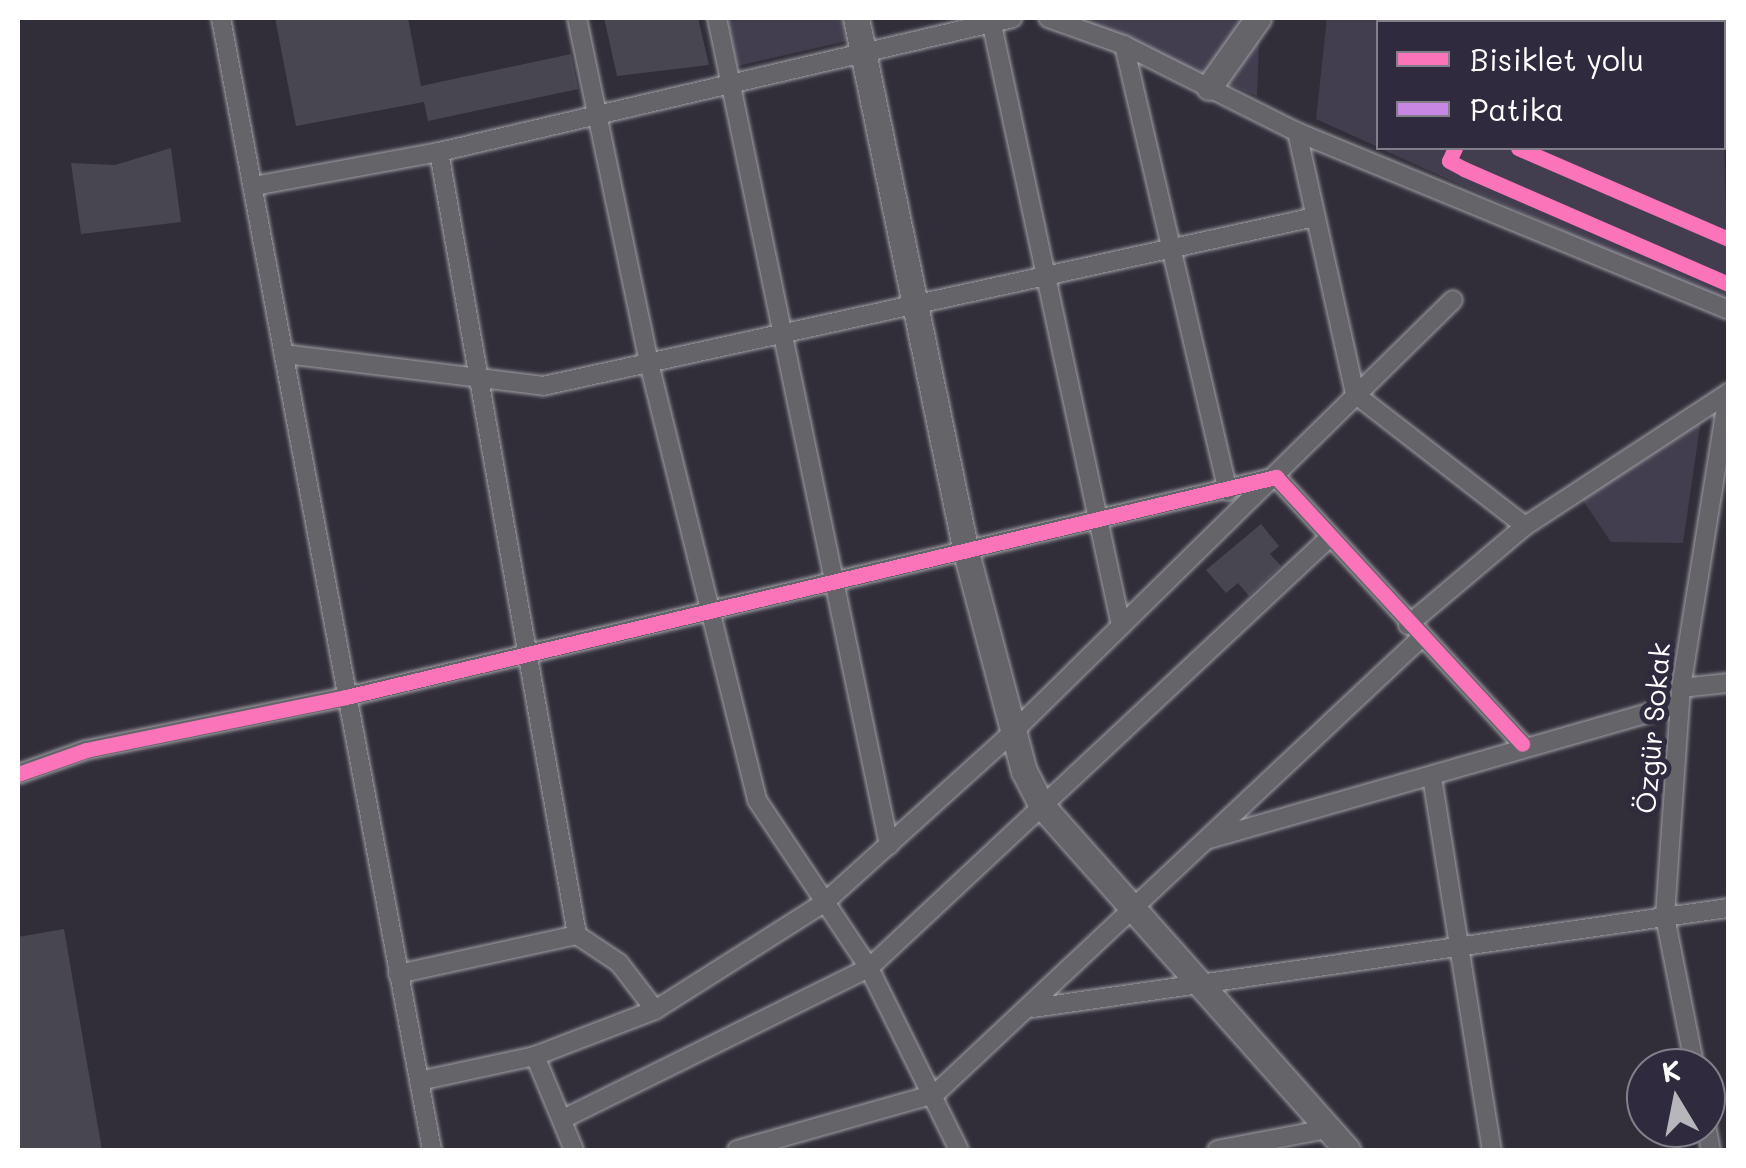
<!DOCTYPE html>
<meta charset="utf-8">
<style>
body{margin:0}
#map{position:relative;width:1746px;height:1168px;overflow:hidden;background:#312e39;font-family:Mali,sans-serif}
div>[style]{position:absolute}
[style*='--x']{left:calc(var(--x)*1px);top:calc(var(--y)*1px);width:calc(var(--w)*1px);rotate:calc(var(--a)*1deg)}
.green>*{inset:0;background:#433e4f}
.building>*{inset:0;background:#48464e}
.roads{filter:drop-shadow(0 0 2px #a2a1a6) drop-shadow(0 0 2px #a2a1a6)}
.street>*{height:18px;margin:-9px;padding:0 9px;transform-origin:9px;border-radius:9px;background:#656469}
.secondary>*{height:25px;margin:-12.5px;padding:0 12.5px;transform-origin:12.5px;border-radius:12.5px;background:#656469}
.quiet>*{height:12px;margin-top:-6px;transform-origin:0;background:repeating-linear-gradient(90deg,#c787e3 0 25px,transparent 0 37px)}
.cycleway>*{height:15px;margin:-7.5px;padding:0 7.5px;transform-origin:7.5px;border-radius:7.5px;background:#fb73b8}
span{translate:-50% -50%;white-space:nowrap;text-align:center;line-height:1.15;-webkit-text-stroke:10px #2f2a3d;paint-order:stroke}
.street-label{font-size:28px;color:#fff}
.frame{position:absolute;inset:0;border:20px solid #fff;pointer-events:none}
.legend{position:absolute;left:1376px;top:20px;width:350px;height:130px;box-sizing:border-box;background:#2f2a3d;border:2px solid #827f8b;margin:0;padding:12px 18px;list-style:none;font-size:30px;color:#fff}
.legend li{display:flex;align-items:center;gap:20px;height:50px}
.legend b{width:50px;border:2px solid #827f8b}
.north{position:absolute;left:1626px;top:1048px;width:100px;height:100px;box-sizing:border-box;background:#2f2a3d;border:2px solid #827f8b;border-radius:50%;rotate:350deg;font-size:28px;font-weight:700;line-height:40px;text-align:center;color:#fff}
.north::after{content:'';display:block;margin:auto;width:35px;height:45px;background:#b7b6ba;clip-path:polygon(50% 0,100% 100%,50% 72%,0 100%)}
</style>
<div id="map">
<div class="green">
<i style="clip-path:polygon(727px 18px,846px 18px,851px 40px,737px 66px)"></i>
<i style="clip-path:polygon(1070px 18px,1260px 18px,1257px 96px)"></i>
<i style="clip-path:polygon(1327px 18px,1474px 18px,1486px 22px,1378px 22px,1378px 147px,1316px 119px)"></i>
<i style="clip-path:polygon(1724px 125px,1728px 305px,1379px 148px,1724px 148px)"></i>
<i style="clip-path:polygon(1701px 419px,1683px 543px,1611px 542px,1582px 499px)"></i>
</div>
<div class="building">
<i style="clip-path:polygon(275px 18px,408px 18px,421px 86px,571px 54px,578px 89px,428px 121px,424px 102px,296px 126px)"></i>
<i style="clip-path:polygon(604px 18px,698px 18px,709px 65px,617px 76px)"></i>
<i style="clip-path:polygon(171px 148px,181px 222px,81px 234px,71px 163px,115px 165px)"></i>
<i style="clip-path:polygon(1261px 524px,1279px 546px,1270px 554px,1281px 566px,1249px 596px,1238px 583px,1226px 593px,1206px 570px)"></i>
<i style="clip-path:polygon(64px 929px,102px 1150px,18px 1150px,18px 937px)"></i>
</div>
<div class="roads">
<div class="street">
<i style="--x:221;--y:18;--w:1151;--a:79.44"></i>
<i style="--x:577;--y:18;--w:352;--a:78.2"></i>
<i style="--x:649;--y:363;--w:450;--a:76.1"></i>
<i style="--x:757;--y:800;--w:202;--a:56.3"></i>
<i style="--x:869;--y:968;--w:203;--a:63.7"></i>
<i style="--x:717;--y:18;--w:845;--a:78.25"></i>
<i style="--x:1048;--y:18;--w:81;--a:19.6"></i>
<i style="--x:1124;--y:45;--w:194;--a:26.7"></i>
<i style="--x:1297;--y:132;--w:268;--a:77.5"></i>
<i style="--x:1355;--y:394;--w:215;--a:37.8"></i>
<i style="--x:1642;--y:18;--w:13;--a:18"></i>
<i style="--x:991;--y:20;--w:620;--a:77.89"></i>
<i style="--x:1719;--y:22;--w:4;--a:-76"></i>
<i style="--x:1124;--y:45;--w:458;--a:76.9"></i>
<i style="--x:1724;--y:45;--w:4;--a:14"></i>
<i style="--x:1297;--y:132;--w:466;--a:22.4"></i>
<i style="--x:439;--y:152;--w:795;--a:80"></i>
<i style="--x:577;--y:935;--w:50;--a:33.7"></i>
<i style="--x:619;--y:963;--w:59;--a:52.5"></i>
<i style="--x:254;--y:186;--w:188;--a:-10.4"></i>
<i style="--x:439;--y:152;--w:589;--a:-13.14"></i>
<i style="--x:284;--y:354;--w:261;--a:7"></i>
<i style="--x:543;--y:386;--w:785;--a:-12.35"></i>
<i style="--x:1408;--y:625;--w:153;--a:-40.2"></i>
<i style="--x:1525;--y:526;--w:243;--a:-33.2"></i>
<i style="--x:1681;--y:688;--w:47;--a:-6.1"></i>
<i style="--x:18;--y:774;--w:72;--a:-19.4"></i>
<i style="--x:86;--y:750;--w:265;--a:-11.5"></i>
<i style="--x:346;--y:697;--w:956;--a:-13.31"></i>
<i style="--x:1276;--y:477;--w:363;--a:47.3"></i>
<i style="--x:1432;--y:777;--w:378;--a:80.9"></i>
<i style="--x:1209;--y:839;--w:489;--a:-16"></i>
<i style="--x:398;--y:974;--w:183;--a:-12.3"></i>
<i style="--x:1033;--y:1008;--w:702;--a:-8.19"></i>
<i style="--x:1695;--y:1068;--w:155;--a:-101.2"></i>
<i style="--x:1665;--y:916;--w:229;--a:-86"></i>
<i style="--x:1681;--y:688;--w:299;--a:-80.9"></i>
<i style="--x:419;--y:1081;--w:119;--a:-12.2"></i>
<i style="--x:563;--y:1119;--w:341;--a:-26.3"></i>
<i style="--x:869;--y:968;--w:630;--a:-43.07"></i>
<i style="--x:1706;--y:1125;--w:25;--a:79"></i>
<i style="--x:574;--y:1150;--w:102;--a:-112.5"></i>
<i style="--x:535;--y:1056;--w:129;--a:-21"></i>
<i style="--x:655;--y:1010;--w:201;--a:-32.4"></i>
<i style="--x:825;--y:902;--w:252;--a:-42.1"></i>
<i style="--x:1012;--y:733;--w:618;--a:-44.48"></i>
<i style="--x:737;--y:1150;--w:206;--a:-15.8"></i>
<i style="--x:935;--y:1094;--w:666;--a:-43.18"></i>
<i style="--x:1217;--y:1150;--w:117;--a:-10.8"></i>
</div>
<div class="secondary">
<i style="--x:856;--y:18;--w:545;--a:78.36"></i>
<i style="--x:966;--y:552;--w:227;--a:75.2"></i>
<i style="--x:1024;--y:771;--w:39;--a:63"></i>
<i style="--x:1042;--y:806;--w:460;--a:48.4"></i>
<i style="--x:1209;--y:87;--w:85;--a:-54.6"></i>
</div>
</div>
<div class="quiet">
<i style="--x:1518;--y:22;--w:6;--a:-45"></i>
</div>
<div class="cycleway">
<i style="--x:1455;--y:148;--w:14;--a:115"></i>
<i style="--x:1449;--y:161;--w:17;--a:28"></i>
<i style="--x:1464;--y:169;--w:288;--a:23.5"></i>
<i style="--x:1518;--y:148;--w:229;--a:23.4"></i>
<i style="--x:18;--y:774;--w:72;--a:-19.4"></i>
<i style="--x:86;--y:750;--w:265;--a:-11.5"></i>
<i style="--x:346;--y:697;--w:956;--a:-13.31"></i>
<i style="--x:1276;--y:477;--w:363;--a:47.3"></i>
</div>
<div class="street-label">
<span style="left:1652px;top:728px;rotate:-85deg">Özgür Sokak</span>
</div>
<div class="frame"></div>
<ul class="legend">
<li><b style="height:12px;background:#fb73b8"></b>Bisiklet yolu</li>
<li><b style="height:12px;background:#c787e3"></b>Patika</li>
</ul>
<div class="north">K</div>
</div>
